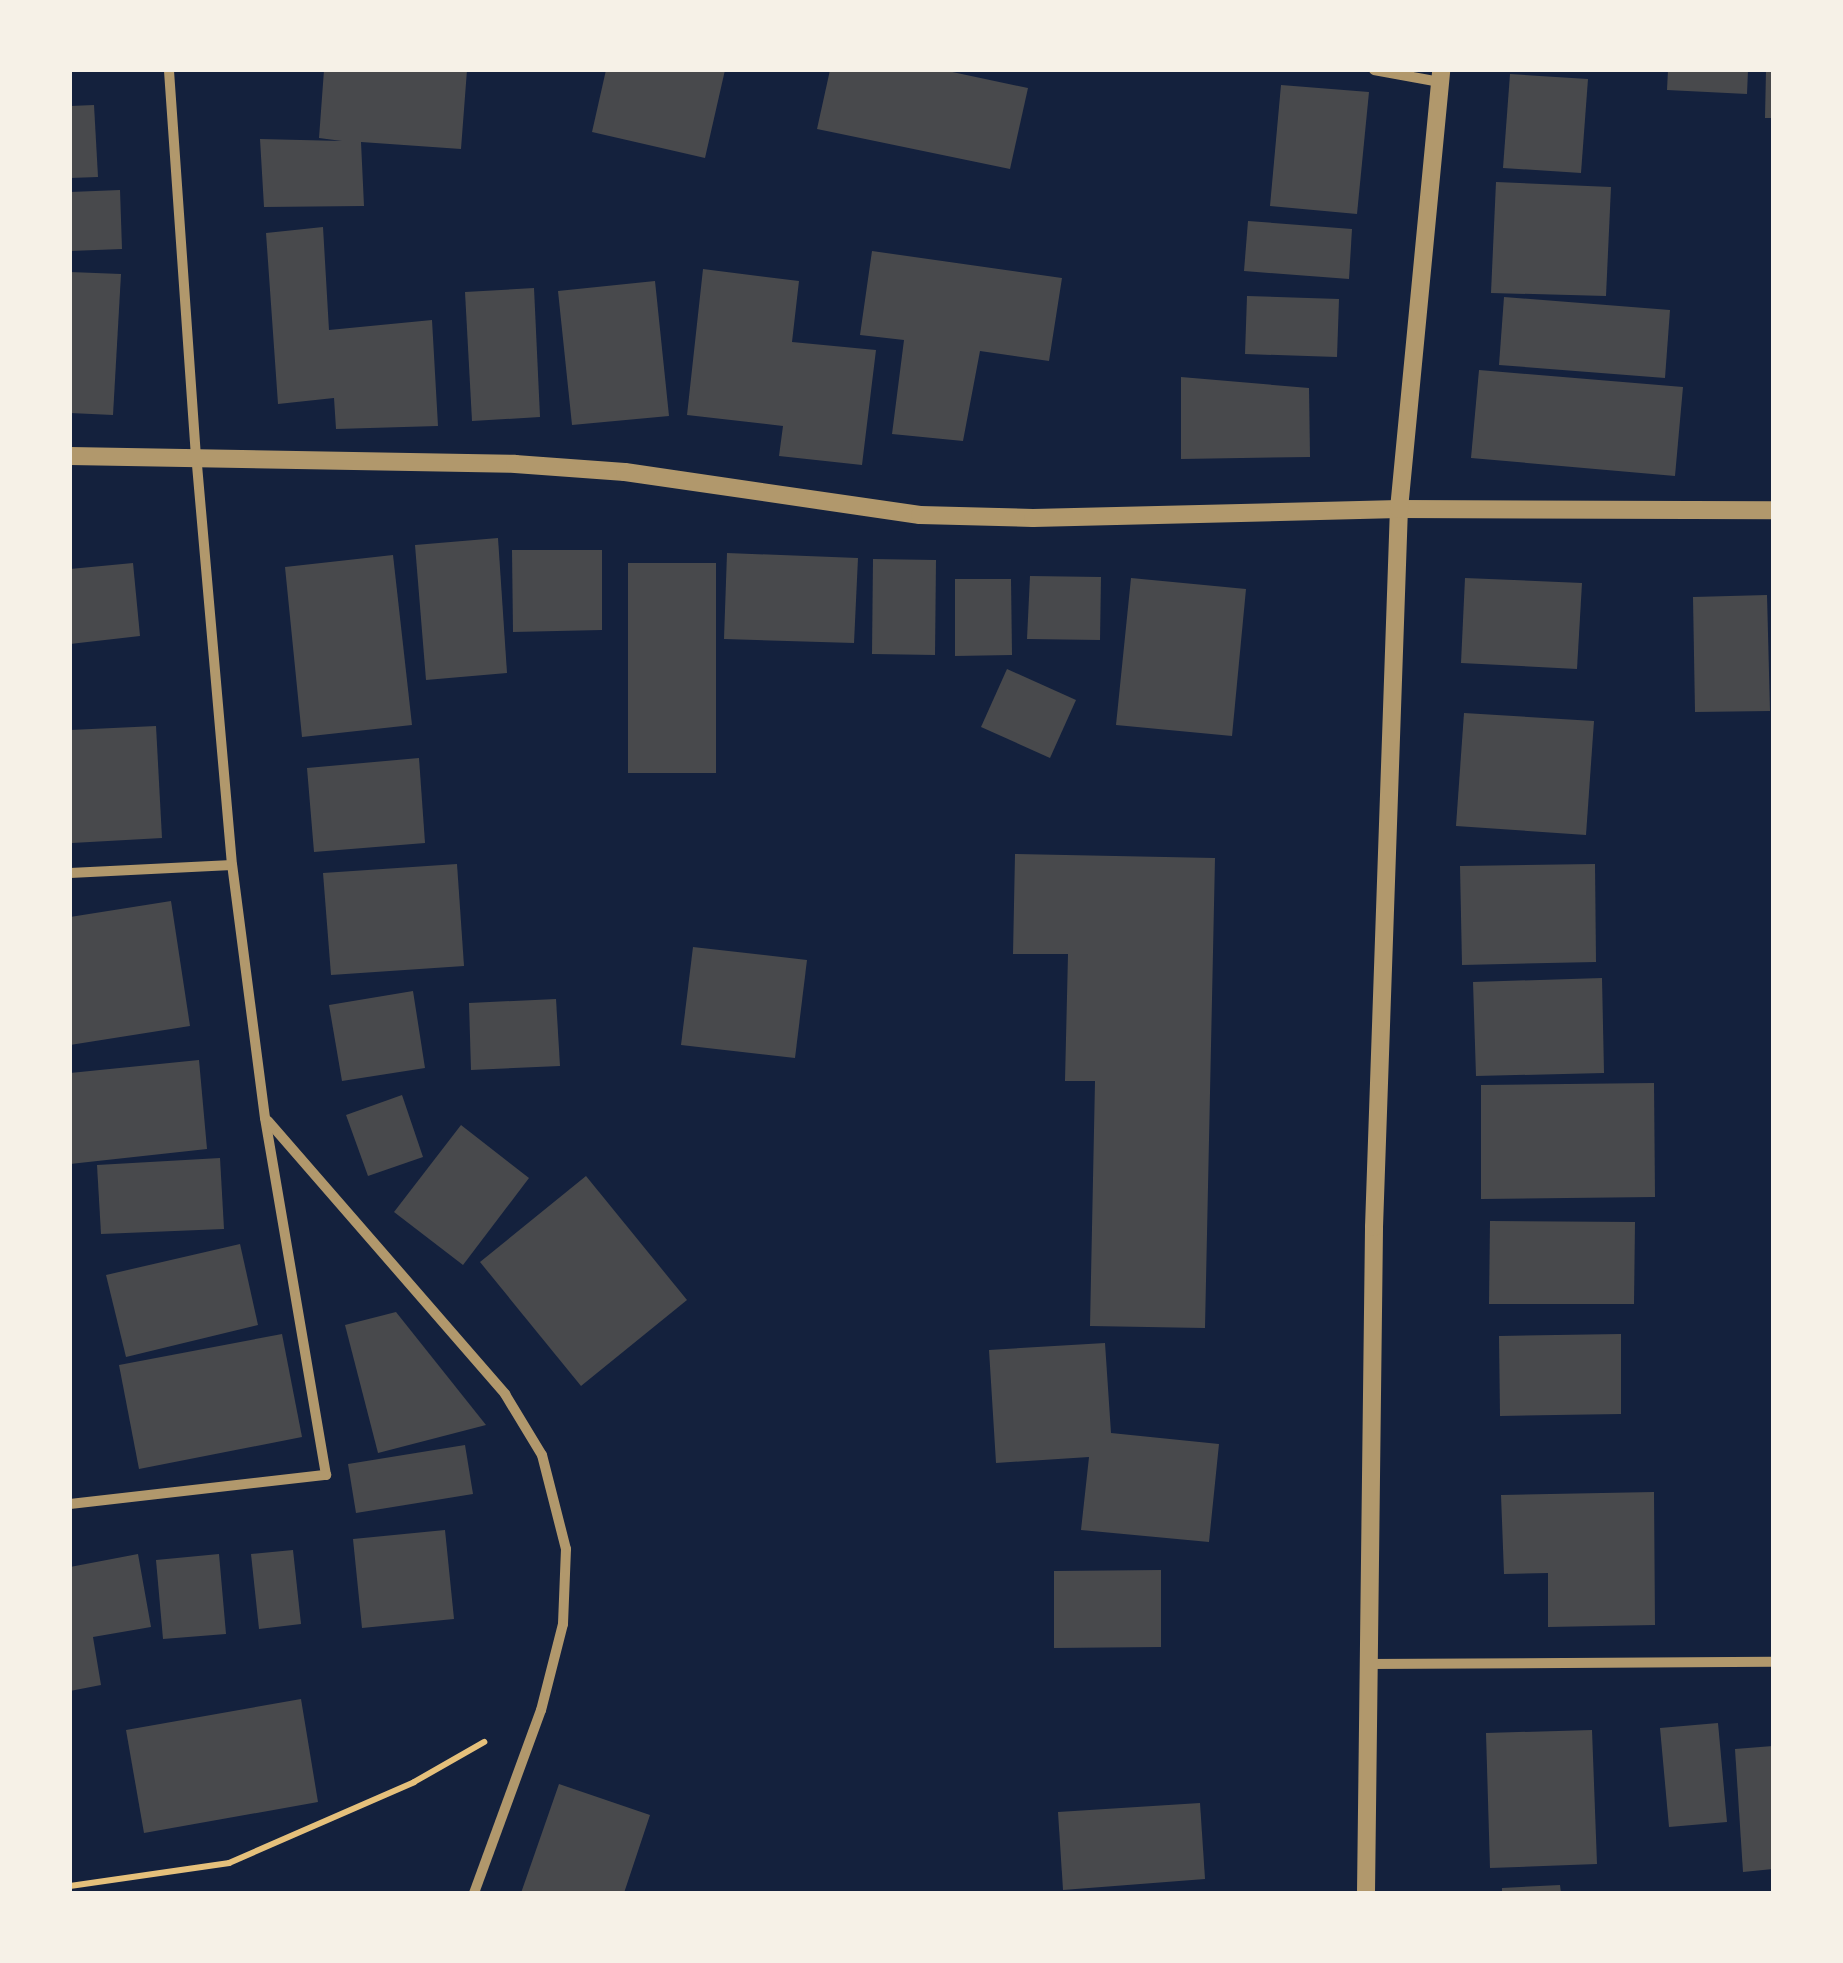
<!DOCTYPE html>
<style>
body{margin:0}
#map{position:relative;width:1843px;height:1963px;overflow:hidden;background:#14213d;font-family:"Noto Sans",sans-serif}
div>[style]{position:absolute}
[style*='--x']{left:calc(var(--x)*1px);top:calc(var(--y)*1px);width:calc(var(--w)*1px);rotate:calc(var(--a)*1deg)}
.building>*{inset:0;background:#48494c}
.path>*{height:6px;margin:-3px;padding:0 3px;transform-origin:3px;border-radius:3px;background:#e5c07b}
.minor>*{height:10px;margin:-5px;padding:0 5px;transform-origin:5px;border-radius:5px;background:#b1986c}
.tertiary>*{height:18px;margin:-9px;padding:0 9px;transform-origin:9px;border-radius:9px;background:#b1986c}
span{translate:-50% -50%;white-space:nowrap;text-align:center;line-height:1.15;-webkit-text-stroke:8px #f6f1e7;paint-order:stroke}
.frame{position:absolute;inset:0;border:72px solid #f6f1e7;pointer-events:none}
</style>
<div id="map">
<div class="building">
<i style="clip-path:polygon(324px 70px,467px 70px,461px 149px,361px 142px,364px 206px,264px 207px,260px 139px,342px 141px,319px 138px)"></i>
<i style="clip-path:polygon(606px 70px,725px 70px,705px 158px,592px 132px)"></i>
<i style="clip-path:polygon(830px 70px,943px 70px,1028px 88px,1010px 169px,817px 129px)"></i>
<i style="clip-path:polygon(1668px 70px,1748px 70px,1747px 94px,1667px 90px)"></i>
<i style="clip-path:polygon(1766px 70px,1773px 70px,1773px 118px,1765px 118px)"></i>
<i style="clip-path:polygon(1510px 74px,1588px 79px,1581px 173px,1503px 168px)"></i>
<i style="clip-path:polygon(1281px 85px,1369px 92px,1357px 214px,1270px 206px)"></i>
<i style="clip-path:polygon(94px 105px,98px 177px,70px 178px,70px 106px)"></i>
<i style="clip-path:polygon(1496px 182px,1611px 187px,1606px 296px,1491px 293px)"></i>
<i style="clip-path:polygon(120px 190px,122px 249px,70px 251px,70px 192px)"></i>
<i style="clip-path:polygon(1248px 221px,1352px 229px,1349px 279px,1244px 271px)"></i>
<i style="clip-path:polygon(323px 227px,329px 330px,432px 320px,438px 426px,336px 429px,334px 398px,278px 404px,266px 233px)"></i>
<i style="clip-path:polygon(872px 251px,1062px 278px,1049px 361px,980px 351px,963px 441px,892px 434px,904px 340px,860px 335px)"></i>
<i style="clip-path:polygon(703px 269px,799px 281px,792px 342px,876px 350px,862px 465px,779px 456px,783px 426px,687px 415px)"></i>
<i style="clip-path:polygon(70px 272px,121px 274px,113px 415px,70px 413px)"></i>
<i style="clip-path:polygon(655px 281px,669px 416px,572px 425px,558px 291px)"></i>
<i style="clip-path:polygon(534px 288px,540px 417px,472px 421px,465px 292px)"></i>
<i style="clip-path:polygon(1247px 296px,1339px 299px,1337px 357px,1245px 354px)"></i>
<i style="clip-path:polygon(1504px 297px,1670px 310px,1665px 378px,1499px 365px)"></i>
<i style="clip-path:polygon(1479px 370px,1683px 387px,1675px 476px,1471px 458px)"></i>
<i style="clip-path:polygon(1181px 377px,1309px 388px,1310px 457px,1181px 459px)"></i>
<i style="clip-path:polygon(498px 538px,507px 673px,426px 680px,415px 545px)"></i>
<i style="clip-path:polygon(512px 550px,602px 550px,602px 630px,513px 632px)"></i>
<i style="clip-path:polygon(727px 553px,858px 558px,854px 643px,724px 639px)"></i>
<i style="clip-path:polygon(393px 555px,412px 725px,302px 737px,285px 567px)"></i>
<i style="clip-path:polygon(873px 559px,936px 560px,935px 655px,872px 654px)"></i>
<i style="clip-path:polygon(133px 563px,140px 636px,70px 644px,70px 569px)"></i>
<i style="clip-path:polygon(628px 563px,716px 563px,716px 773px,628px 773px)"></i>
<i style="clip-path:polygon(1030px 576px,1101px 577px,1100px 640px,1027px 639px)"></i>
<i style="clip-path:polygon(1131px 578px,1246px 589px,1232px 736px,1116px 725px)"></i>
<i style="clip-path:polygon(1465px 578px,1582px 583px,1577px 669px,1461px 663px)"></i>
<i style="clip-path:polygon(955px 579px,1011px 579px,1012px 655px,955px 656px)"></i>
<i style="clip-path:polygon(1767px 595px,1770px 711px,1695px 712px,1693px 597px)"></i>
<i style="clip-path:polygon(1007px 669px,1076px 700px,1050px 758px,981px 727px)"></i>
<i style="clip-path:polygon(1464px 713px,1594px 721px,1586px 835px,1456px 826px)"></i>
<i style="clip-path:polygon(156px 726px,162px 838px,72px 843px,70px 730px)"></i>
<i style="clip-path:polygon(419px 758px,425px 843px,314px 852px,307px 768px)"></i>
<i style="clip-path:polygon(1015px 854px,1215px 858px,1205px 1328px,1090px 1326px,1095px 1081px,1065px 1081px,1068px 954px,1013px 954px)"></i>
<i style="clip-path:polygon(457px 864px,464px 966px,331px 975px,323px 873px)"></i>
<i style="clip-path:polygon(1595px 864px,1596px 962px,1462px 965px,1460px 866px)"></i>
<i style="clip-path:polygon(171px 901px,190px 1026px,70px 1045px,70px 917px)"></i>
<i style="clip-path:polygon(693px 947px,807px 960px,795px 1058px,681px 1045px)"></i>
<i style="clip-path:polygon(1602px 978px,1604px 1073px,1476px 1076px,1473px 982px)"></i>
<i style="clip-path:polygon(413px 991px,425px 1068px,342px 1081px,329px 1005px)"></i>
<i style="clip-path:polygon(556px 999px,560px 1066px,471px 1070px,469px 1003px)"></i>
<i style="clip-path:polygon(199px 1060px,207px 1149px,70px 1164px,70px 1073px)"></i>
<i style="clip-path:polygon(1654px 1083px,1655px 1197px,1481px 1199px,1481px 1085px)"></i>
<i style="clip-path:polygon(402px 1095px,423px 1157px,368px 1176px,346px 1115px)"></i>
<i style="clip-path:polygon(461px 1125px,529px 1178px,463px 1265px,394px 1212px)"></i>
<i style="clip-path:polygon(220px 1158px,224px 1229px,101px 1234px,97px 1165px)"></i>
<i style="clip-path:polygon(586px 1176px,687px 1300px,581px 1386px,480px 1262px)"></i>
<i style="clip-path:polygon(1490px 1221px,1635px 1222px,1634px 1304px,1489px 1304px)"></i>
<i style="clip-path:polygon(240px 1244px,258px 1325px,126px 1357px,106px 1275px)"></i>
<i style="clip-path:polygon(396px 1312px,486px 1425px,378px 1453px,345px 1325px)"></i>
<i style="clip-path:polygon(282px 1334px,302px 1437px,139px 1469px,119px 1365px)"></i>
<i style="clip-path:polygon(1621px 1334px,1621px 1414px,1500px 1416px,1499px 1336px)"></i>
<i style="clip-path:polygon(1105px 1343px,1111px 1433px,1219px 1444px,1209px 1542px,1081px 1530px,1089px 1457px,996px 1463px,989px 1350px)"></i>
<i style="clip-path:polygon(465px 1445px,473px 1494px,356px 1513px,348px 1464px)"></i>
<i style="clip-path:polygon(1654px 1492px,1655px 1625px,1548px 1627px,1548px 1573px,1504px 1574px,1501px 1495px)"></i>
<i style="clip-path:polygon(445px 1530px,454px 1619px,362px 1628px,353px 1539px)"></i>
<i style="clip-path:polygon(293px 1550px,301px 1624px,259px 1629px,251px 1554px)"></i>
<i style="clip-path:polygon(138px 1554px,151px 1627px,93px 1637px,101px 1685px,70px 1691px,70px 1567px)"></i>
<i style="clip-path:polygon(219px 1554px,226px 1634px,163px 1639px,156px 1560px)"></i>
<i style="clip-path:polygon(1161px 1570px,1161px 1647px,1054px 1648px,1054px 1571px)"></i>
<i style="clip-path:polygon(301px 1699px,318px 1802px,144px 1833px,126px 1730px)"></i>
<i style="clip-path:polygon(1718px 1723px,1727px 1822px,1669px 1827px,1660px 1728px)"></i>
<i style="clip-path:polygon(1592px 1730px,1597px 1864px,1490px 1868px,1486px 1733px)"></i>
<i style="clip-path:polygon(1773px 1746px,1773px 1869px,1743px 1872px,1735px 1749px)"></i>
<i style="clip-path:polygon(559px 1784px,650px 1815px,624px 1893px,521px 1893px)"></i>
<i style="clip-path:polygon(1200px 1803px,1205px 1879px,1063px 1890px,1058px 1812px)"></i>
<i style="clip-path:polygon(1560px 1885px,1561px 1893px,1502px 1893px,1502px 1888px)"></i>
</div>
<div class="path">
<i style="--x:70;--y:1886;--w:161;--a:-8.2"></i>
<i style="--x:229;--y:1863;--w:202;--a:-23.6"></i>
<i style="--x:414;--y:1782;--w:81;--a:-29.7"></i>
</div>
<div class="minor">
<i style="--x:1374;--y:70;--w:67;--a:10.3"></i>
<i style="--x:70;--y:873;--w:162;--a:-2.8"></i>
<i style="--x:268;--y:1121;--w:362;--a:49"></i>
<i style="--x:505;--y:1394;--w:71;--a:58.8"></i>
<i style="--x:542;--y:1455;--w:97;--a:75.7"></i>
<i style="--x:566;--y:1549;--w:75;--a:92.3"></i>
<i style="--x:563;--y:1624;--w:89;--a:104.3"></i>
<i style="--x:541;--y:1710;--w:195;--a:110.1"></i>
<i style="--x:70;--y:1504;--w:258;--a:-6.5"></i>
<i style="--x:326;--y:1475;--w:362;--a:-99.7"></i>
<i style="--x:265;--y:1118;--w:255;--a:-97.4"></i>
<i style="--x:232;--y:865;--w:410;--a:-95"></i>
<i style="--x:196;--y:457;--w:388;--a:-94"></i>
<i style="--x:1367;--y:1664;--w:406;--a:-0.3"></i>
</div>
<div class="tertiary">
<i style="--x:70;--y:456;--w:445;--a:1"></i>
<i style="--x:515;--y:464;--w:110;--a:4.2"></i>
<i style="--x:625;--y:472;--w:298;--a:8.3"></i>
<i style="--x:920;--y:515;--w:113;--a:1.5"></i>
<i style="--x:1033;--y:518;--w:366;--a:-1.4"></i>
<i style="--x:1399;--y:509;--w:374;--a:0.2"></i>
<i style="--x:1366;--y:1893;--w:666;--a:-89.31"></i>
<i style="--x:1374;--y:1227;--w:718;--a:-88.01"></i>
<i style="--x:1399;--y:509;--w:441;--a:-84.5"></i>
</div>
<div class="frame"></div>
</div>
